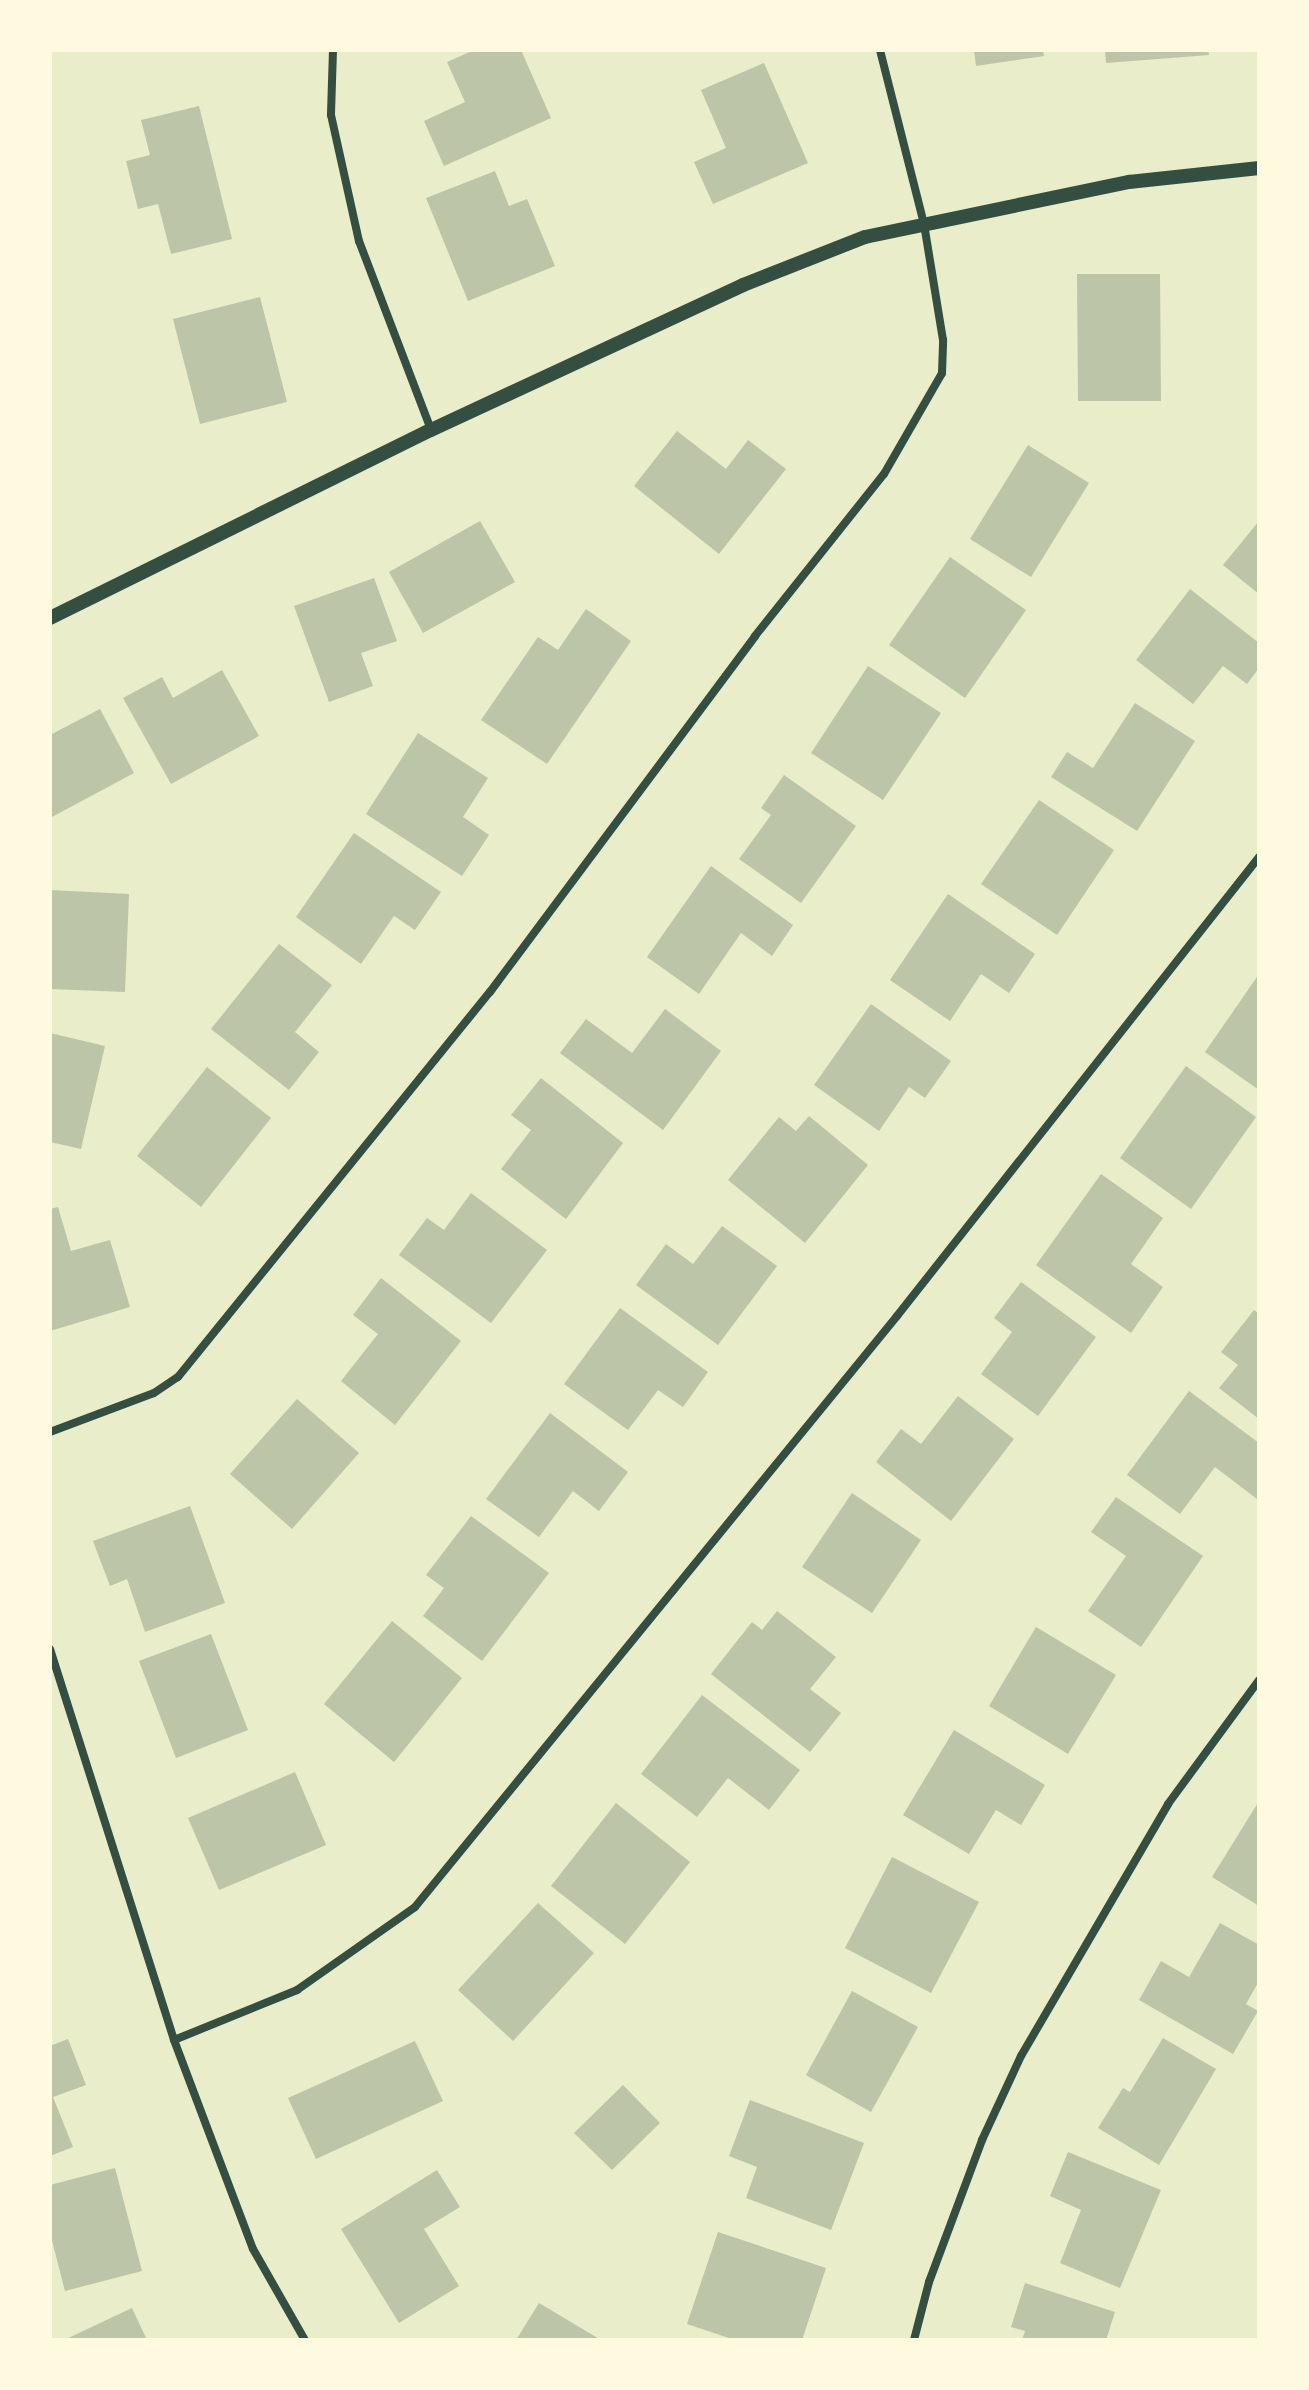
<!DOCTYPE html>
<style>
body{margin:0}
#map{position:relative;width:1309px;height:2390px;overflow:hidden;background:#e9edc9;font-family:Overpass,sans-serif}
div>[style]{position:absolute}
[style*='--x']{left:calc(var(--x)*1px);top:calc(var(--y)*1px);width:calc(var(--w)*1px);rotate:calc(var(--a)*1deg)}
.building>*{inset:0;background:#bcc5a7}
.minor>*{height:8px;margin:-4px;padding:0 4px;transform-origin:4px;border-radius:4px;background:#344e41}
.tertiary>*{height:14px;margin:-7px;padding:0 7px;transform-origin:7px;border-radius:7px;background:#344e41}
span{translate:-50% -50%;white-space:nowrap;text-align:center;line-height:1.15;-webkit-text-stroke:8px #fefae0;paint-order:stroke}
.frame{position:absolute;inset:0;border:52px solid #fefae0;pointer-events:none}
</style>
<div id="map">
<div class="building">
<i style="clip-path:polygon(474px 50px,521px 50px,551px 118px,444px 166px,424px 121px,465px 102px,447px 62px)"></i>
<i style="clip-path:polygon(974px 50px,1043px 50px,1044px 56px,976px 66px)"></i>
<i style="clip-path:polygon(1105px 50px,1208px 50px,1209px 55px,1106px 63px)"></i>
<i style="clip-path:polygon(764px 63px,808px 163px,713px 204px,694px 162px,726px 148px,701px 90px)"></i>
<i style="clip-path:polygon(199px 106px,232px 239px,171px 254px,158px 204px,138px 209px,126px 161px,150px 155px,141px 120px)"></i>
<i style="clip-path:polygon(495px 171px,509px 206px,527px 199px,555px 266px,468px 301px,426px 198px)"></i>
<i style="clip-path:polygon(1077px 274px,1160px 274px,1161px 401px,1078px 401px)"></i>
<i style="clip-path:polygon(260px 297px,287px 402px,200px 424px,173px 319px)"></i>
<i style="clip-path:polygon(677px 431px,726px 469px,748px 440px,786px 469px,719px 554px,634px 486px)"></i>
<i style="clip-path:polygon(1028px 445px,1089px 483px,1031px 577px,970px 539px)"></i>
<i style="clip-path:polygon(480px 521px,515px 582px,423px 633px,389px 572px)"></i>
<i style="clip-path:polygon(1259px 521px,1259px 594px,1223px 565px)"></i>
<i style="clip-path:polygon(950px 557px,1026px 610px,965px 698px,889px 645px)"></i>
<i style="clip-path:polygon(374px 578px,397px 641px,361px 653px,373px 686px,329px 702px,294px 606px)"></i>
<i style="clip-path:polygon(1190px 589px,1259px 643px,1259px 668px,1247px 684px,1223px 666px,1193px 704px,1136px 660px)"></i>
<i style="clip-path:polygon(586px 609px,631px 641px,547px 764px,481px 720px,538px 637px,558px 650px)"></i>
<i style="clip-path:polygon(868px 666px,941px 713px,883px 800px,811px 753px)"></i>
<i style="clip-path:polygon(222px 670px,259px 736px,171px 784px,123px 698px,162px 677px,173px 698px)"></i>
<i style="clip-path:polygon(1135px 703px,1195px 741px,1137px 831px,1051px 777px,1067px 752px,1093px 768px)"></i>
<i style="clip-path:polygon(100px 709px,134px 773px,50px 818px,50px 735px)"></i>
<i style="clip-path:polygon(418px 733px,488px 778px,463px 817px,489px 835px,462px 876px,366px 814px)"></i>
<i style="clip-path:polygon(784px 775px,856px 826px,801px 903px,739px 859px,771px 815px,761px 808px)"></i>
<i style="clip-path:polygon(1039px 800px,1114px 850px,1057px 935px,981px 884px)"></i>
<i style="clip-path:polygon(354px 833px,441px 892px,415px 930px,394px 916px,361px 964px,296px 917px)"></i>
<i style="clip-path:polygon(711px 866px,793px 925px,772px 956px,741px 933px,699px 994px,647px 957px)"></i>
<i style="clip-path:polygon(50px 890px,129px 894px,125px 992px,50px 989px)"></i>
<i style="clip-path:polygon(948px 894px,1035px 954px,1009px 993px,981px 974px,950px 1021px,890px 980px)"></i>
<i style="clip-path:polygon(279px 944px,332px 985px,295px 1032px,319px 1052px,289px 1090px,211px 1029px)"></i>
<i style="clip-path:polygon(1259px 974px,1259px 1090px,1205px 1052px)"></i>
<i style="clip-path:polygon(871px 1004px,951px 1061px,925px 1098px,909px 1087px,879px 1131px,814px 1085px)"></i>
<i style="clip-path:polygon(665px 1009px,721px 1051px,663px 1130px,560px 1053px,586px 1019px,632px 1053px)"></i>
<i style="clip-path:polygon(50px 1033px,105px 1046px,81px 1149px,50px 1142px)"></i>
<i style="clip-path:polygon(1186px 1066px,1256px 1117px,1191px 1209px,1120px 1158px)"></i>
<i style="clip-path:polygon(207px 1067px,271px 1118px,201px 1207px,137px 1156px)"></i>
<i style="clip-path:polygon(541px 1078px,623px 1143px,566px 1219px,501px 1169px,531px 1130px,511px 1115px)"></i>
<i style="clip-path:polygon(809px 1116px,868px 1165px,805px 1243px,728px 1180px,779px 1117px,796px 1131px)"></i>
<i style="clip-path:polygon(1101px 1174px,1163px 1218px,1131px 1264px,1163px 1287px,1131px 1333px,1036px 1265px)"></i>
<i style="clip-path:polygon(471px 1193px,547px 1250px,491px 1323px,399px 1255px,427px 1218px,444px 1230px)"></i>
<i style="clip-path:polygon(58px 1207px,71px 1251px,110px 1240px,130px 1307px,50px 1331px,50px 1209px)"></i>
<i style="clip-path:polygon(722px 1226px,777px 1266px,718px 1345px,636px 1285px,666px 1244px,693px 1264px)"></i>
<i style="clip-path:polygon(381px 1278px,461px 1341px,395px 1425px,341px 1381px,378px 1334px,353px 1315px)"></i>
<i style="clip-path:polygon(1021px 1282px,1096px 1337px,1038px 1416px,981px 1374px,1012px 1332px,994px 1318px)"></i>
<i style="clip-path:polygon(620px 1308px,708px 1372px,683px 1407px,658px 1390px,628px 1430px,564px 1384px)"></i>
<i style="clip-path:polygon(1254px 1310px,1259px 1314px,1259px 1419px,1219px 1388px,1238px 1365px,1221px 1352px)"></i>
<i style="clip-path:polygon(1189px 1391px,1259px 1443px,1257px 1499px,1215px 1467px,1180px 1514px,1127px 1475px)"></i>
<i style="clip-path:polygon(958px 1396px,1014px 1439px,951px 1521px,876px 1462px,901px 1429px,921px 1444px)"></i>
<i style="clip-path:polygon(297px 1399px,359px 1453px,292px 1529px,230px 1474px)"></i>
<i style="clip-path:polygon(550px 1413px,628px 1472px,599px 1511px,573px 1491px,539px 1537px,486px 1499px)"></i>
<i style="clip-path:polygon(852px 1493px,921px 1540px,872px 1613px,802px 1567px)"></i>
<i style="clip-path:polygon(1116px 1497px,1203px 1556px,1141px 1647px,1088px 1611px,1126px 1556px,1091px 1532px)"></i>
<i style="clip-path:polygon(190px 1506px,225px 1603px,145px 1632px,127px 1579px,110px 1586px,93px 1541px)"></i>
<i style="clip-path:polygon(471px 1516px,549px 1573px,482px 1661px,423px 1616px,444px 1588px,426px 1575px)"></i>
<i style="clip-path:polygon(777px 1611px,836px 1657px,810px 1689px,841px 1713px,810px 1752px,711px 1674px,752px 1622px,762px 1630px)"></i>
<i style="clip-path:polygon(392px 1621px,462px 1678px,394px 1762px,324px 1704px)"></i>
<i style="clip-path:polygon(1036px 1627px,1116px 1675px,1068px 1754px,989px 1706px)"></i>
<i style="clip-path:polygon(211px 1634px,248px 1730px,176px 1758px,139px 1661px)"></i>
<i style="clip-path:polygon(702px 1695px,800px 1770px,769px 1810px,728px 1778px,697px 1817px,641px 1774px)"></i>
<i style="clip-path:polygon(954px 1730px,1045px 1785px,1021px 1825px,996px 1810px,969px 1854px,903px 1815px)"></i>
<i style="clip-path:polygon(295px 1772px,326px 1845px,219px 1890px,188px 1818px)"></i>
<i style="clip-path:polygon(1259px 1801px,1259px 1906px,1212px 1877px)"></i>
<i style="clip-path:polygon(616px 1803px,690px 1862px,625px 1944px,551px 1886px)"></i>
<i style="clip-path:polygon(892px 1857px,979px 1902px,931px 1993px,845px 1948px)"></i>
<i style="clip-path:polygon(538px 1903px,594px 1953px,513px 2041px,458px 1990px)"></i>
<i style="clip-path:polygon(1220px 1923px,1259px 1945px,1259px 1981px,1246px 2004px,1258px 2011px,1233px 2054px,1139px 2000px,1161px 1961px,1189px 1977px)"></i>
<i style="clip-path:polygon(852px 1991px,918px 2027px,871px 2112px,806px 2075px)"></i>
<i style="clip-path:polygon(1163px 2038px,1216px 2069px,1159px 2165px,1098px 2128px,1123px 2088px,1130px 2092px)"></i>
<i style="clip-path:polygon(68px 2039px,86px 2085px,53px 2097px,73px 2147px,50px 2156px,50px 2046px)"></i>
<i style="clip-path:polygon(415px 2041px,443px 2101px,316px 2159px,288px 2098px)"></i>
<i style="clip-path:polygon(623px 2085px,660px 2123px,612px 2170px,574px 2133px)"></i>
<i style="clip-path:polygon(750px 2100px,864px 2143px,831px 2230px,746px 2198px,757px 2167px,729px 2156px)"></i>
<i style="clip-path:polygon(1068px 2152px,1161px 2190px,1120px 2288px,1060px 2263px,1081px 2210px,1050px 2196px)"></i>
<i style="clip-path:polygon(115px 2168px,142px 2271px,65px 2291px,50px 2233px,50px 2185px)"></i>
<i style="clip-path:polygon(437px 2170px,460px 2207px,424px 2229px,459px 2286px,399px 2323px,341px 2229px)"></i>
<i style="clip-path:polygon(718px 2232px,826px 2268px,802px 2340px,735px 2340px,687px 2324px)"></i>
<i style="clip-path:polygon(1025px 2283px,1115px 2312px,1106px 2340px,1022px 2340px,1025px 2331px,1011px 2327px)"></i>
<i style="clip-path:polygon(539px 2303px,601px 2340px,516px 2340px)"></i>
<i style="clip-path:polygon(132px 2308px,147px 2340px,64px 2340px)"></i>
</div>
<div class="minor">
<i style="--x:333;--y:50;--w:65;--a:91.8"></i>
<i style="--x:331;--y:115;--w:129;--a:77.5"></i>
<i style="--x:359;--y:241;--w:202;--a:69.1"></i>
<i style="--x:50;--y:1432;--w:111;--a:-20.6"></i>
<i style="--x:154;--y:1393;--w:29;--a:-34"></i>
<i style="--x:178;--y:1377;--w:496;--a:-51"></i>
<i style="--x:490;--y:992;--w:444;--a:-53.3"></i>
<i style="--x:755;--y:636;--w:207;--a:-51.5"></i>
<i style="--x:884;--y:474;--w:116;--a:-60.1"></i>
<i style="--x:942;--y:373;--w:33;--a:-88"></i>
<i style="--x:943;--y:340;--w:118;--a:-99.3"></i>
<i style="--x:924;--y:224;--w:179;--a:-104.2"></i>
<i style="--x:50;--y:1649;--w:410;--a:72.4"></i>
<i style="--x:174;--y:2040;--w:223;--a:69.3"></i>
<i style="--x:253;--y:2249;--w:105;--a:60.3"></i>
<i style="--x:174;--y:2040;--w:133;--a:-22.1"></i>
<i style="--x:297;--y:1990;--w:144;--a:-35.1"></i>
<i style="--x:415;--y:1907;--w:763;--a:-50.8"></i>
<i style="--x:897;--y:1316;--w:585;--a:-51.74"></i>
<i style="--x:914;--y:2340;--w:60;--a:-75.5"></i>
<i style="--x:929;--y:2282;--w:152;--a:-69.5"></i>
<i style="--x:982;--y:2140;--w:93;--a:-65.1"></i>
<i style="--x:1021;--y:2056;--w:292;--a:-59.7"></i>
<i style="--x:1168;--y:1804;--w:154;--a:-53.7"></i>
</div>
<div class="tertiary">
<i style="--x:50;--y:618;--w:425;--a:-26.3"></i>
<i style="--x:431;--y:430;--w:344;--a:-24.9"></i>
<i style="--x:743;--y:285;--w:131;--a:-21.5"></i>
<i style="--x:865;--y:237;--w:270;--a:-11.8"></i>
<i style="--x:1129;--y:182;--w:131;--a:-6.1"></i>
</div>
<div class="frame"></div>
</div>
